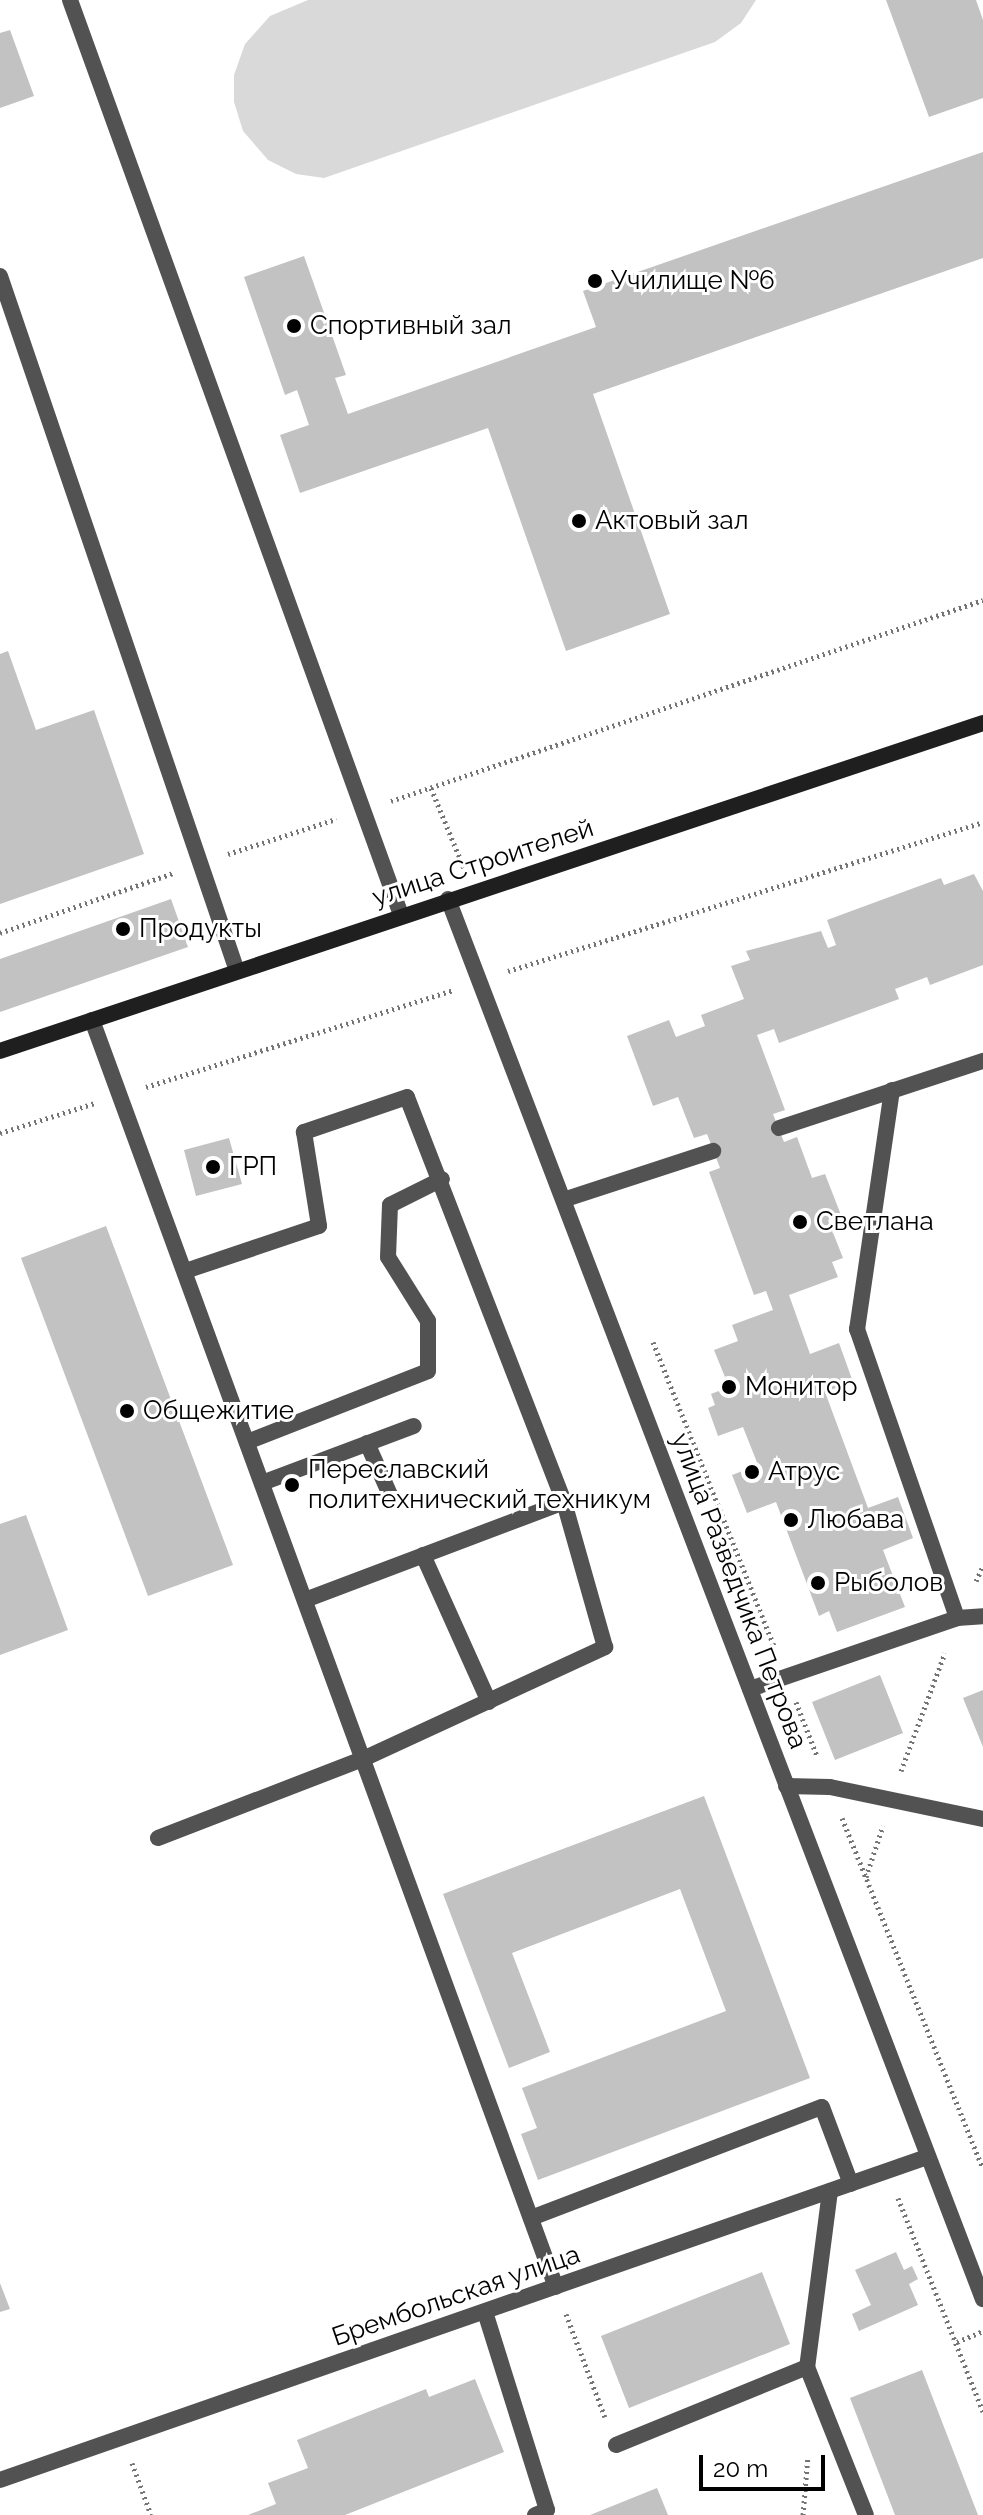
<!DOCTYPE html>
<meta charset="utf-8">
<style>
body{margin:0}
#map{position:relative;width:983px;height:2515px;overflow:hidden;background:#fff;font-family:Raleway,sans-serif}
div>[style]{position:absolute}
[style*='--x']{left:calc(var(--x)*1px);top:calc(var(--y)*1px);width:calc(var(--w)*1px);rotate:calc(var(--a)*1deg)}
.green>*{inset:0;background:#d9d9d9}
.building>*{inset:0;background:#c2c2c2}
.path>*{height:5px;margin-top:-2.5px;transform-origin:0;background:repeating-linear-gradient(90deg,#747474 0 2px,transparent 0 6px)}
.lane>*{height:16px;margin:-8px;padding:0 8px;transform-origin:8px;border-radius:8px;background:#525252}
.street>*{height:16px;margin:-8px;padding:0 8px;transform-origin:8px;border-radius:8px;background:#525252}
.secondary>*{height:16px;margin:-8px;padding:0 8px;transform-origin:8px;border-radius:8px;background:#1f1f1f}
.dots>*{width:22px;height:22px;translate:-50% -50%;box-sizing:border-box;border:4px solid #fff;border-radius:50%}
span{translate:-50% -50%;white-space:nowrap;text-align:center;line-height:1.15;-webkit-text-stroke:6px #fff;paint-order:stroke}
.poi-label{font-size:26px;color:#000}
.left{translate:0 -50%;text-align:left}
.street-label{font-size:26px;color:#000}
.scale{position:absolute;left:699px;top:2455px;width:126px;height:36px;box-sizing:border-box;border:4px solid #000;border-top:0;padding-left:10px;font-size:24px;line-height:28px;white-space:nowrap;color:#000;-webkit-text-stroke:6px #fff;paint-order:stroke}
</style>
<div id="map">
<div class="green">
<i style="clip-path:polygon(308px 0,756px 0,741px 23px,715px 42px,324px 178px,296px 174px,268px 160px,243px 131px,234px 102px,234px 75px,245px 44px,270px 16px)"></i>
</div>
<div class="building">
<i style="clip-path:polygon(886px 0,976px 0,983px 20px,983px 98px,929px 117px)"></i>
<i style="clip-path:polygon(10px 30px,34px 96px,0 108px,0 33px)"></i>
<i style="clip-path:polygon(983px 152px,983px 258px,593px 394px,670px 614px,566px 651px,488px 428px,300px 493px,280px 435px,309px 425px,297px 390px,285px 395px,244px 277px,304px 256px,346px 375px,335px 378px,348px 414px,596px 327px,583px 291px)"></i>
<i style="clip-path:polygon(8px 651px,36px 730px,94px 710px,144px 854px,0 904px,0 654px)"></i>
<i style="clip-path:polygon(974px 874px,983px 891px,983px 965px,930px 985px,927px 977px,895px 989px,899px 999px,779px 1043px,774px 1029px,757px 1035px,785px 1110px,773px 1114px,784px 1142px,797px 1137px,812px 1178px,825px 1174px,841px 1215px,828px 1220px,843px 1258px,832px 1262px,838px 1277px,789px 1295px,810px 1354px,839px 1343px,853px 1382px,825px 1392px,868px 1508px,898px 1497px,913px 1538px,883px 1550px,905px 1607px,837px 1632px,829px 1611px,819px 1616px,776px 1502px,747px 1513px,732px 1475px,758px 1465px,743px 1427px,718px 1436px,708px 1408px,715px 1405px,711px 1394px,729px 1387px,714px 1350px,738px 1341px,732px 1325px,773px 1310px,766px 1291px,754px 1295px,709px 1172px,720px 1168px,707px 1134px,694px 1138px,678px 1097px,653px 1106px,627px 1036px,669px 1020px,676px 1037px,705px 1026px,701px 1015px,744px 999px,731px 966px,750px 960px,746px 951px,821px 931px,828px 948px,836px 945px,827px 920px,941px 878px,944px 885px)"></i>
<i style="clip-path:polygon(171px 899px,188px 947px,0 1012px,0 959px)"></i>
<i style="clip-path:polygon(229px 1138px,242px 1184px,196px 1196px,184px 1150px)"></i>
<i style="clip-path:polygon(106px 1226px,233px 1565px,148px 1596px,21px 1258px)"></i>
<i style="clip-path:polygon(26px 1515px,68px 1630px,0 1655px,0 1524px)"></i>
<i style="clip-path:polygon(880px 1675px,903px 1733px,835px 1760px,812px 1702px)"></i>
<i style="clip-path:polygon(983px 1690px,983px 1747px,963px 1698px)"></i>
<i style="clip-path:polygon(704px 1796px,810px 2078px,538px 2180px,521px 2134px,537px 2128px,522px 2088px,726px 2011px,680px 1889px,512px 1953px,550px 2052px,509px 2068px,443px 1894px)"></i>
<i style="clip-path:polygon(896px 2252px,904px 2270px,912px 2266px,918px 2279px,909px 2284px,918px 2305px,859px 2331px,852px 2314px,871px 2305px,855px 2270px)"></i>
<i style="clip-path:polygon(762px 2272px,790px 2344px,629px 2408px,601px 2336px)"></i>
<i style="clip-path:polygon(0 2283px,10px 2309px,0 2312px)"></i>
<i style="clip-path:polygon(922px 2370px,978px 2515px,895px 2515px,850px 2398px)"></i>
<i style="clip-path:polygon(475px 2379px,504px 2452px,345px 2515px,248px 2515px,276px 2504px,268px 2483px,308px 2468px,297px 2440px,426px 2389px,429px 2397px)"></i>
<i style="clip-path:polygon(657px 2488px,668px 2515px,590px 2515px)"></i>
</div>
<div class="path">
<i style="--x:431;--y:788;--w:87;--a:67.6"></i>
<i style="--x:391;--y:801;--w:625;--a:-18.75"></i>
<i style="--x:228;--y:854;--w:114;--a:-18"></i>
<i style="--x:0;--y:933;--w:183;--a:-19.1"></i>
<i style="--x:508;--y:971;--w:498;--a:-17.4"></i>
<i style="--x:146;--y:1087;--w:322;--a:-17.5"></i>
<i style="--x:0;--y:1133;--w:100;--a:-17.5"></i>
<i style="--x:653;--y:1342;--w:329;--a:68.3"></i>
<i style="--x:976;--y:1581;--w:17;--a:-65"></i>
<i style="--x:796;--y:1702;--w:58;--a:68.7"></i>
<i style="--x:901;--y:1771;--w:126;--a:-69.6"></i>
<i style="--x:842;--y:1818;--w:377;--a:68.1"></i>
<i style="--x:866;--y:1877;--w:54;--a:-71.6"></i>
<i style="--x:898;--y:2198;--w:230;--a:68.3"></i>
<i style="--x:566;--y:2314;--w:110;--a:69.3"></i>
<i style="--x:957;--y:2342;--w:28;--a:-23"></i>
<i style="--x:132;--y:2463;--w:55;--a:69.9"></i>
<i style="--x:803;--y:2515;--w:59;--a:-85.2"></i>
</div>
<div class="lane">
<i style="--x:70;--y:0;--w:973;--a:70.11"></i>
<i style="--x:0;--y:276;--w:734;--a:71.17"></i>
<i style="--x:92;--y:1020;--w:1349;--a:69.89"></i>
<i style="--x:892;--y:1090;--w:242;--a:98.3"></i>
<i style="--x:857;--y:1329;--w:306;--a:70.9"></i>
<i style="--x:779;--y:1128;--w:215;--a:-18.2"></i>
<i style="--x:566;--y:1199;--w:155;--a:-18.1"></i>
<i style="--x:247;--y:1442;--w:194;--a:-21.4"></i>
<i style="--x:428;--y:1371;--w:50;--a:-90"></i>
<i style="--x:428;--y:1321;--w:75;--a:-122"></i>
<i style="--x:388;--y:1257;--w:52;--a:-87.8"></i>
<i style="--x:390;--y:1205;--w:58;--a:-26.6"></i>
<i style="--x:367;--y:1443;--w:57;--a:66.1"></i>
<i style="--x:262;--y:1483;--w:162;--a:-20.6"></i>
<i style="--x:423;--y:1555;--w:161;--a:65.8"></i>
<i style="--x:305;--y:1600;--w:277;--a:-20.7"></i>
<i style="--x:750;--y:1689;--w:219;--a:-18.9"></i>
<i style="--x:957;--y:1618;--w:26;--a:-4"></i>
<i style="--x:786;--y:1786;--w:44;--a:1.3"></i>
<i style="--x:830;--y:1787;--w:156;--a:11.8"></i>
<i style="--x:158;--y:1838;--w:220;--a:-21.1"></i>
<i style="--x:363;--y:1759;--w:267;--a:-24.8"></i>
<i style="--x:605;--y:1647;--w:151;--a:-105.8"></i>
<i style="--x:564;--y:1502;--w:434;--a:-111.2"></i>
<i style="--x:407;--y:1097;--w:109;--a:161.2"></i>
<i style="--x:304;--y:1132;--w:95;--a:80.9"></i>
<i style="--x:319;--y:1226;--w:141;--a:161.4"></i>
<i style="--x:830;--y:2191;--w:177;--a:97.4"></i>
<i style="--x:807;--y:2367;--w:159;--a:68.3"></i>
<i style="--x:531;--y:2218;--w:311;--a:-20.9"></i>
<i style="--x:822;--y:2107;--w:82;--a:69.4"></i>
<i style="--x:485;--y:2312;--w:207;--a:72.6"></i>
<i style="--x:547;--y:2510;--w:13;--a:157"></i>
<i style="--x:616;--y:2445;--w:206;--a:-22.2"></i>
</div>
<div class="street">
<i style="--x:448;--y:899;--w:1499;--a:69.09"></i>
<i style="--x:0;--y:2480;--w:982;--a:-19.21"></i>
</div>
<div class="secondary">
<i style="--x:0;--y:1051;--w:1036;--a:-18.45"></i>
</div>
<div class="dots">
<i style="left:595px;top:281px;background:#000"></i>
<i style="left:294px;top:326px;background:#000"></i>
<i style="left:579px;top:521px;background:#000"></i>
<i style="left:123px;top:929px;background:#000"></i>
<i style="left:213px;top:1167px;background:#000"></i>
<i style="left:800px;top:1222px;background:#000"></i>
<i style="left:729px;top:1387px;background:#000"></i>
<i style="left:127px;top:1411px;background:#000"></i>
<i style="left:752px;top:1472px;background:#000"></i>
<i style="left:292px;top:1485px;background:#000"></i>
<i style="left:791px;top:1520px;background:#000"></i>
<i style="left:818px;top:1583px;background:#000"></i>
</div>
<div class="poi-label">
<span class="left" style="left:611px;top:281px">Училище №6</span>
<span class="left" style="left:310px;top:326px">Спортивный зал</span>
<span class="left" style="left:595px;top:521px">Актовый зал</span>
<span class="left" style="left:139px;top:929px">Продукты</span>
<span class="left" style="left:229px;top:1167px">ГРП</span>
<span class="left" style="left:816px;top:1222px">Светлана</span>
<span class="left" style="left:745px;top:1387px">Монитор</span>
<span class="left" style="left:143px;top:1411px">Общежитие</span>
<span class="left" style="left:308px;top:1485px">Переславский<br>политехнический техникум</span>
<span class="left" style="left:768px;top:1472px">Атрус</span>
<span class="left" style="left:807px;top:1520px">Любава</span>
<span class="left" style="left:834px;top:1583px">Рыболов</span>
</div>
<div class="street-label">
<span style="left:483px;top:863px;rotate:-18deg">улица Строителей</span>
<span style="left:739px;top:1591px;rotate:69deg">улица Разведчика Петрова</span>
<span style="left:456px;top:2296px;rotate:-19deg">Брембольская улица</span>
</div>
<div class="scale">20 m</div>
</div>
